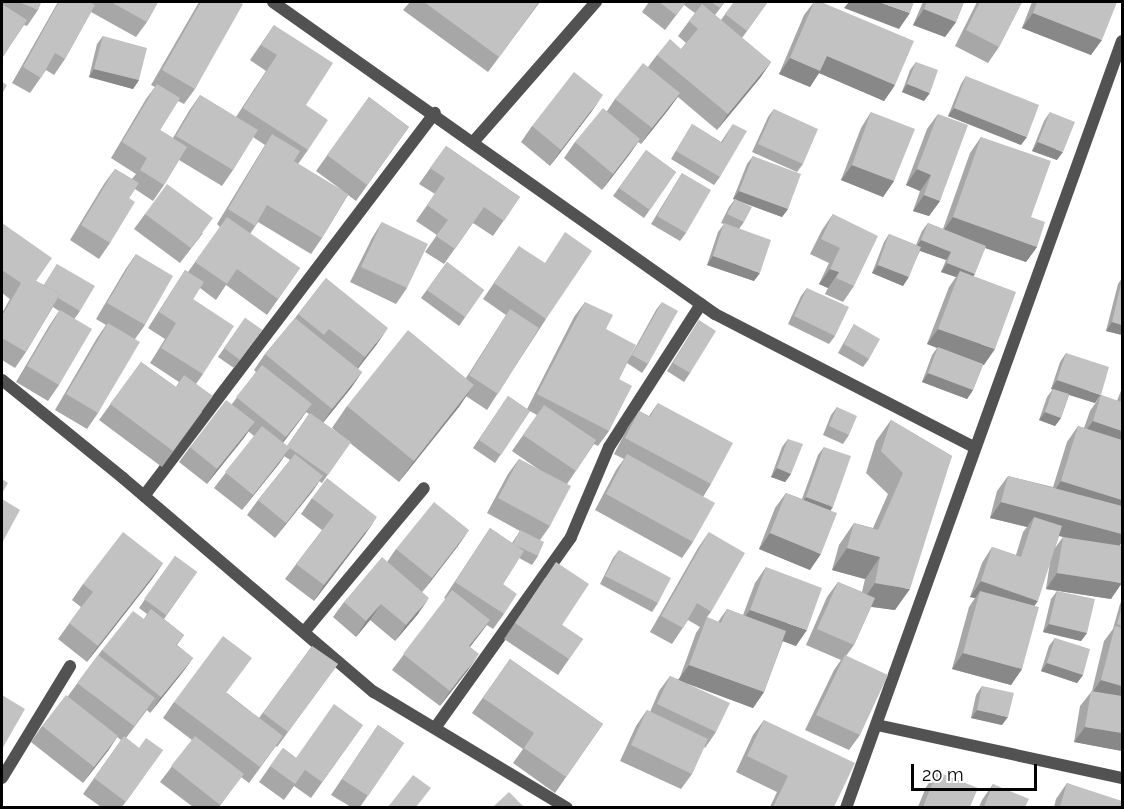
<!DOCTYPE html>
<style>
body{margin:0}
#map{position:relative;width:1124px;height:809px;overflow:hidden;background:#fff;font-family:Raleway,sans-serif}
div>[style]{position:absolute}
[style*='--x']{left:calc(var(--x)*1px);top:calc(var(--y)*1px);width:calc(var(--w)*1px);rotate:calc(var(--a)*1deg)}
.service>*{height:12px;margin:-6px;padding:0 6px;transform-origin:6px;border-radius:6px;background:#525252}
.minor>*{height:12px;margin:-6px;padding:0 6px;transform-origin:6px;border-radius:6px;background:#525252}
.tertiary>*{height:12px;margin:-6px;padding:0 6px;transform-origin:6px;border-radius:6px;background:#525252}
.wall>*{inset:0;background:#a7a7a7}
.shaded-wall>*{inset:0;background:#888}
.building>*{inset:0;background:#c2c2c2}
span{translate:-50% -50%;white-space:nowrap;text-align:center;line-height:1.15;-webkit-text-stroke:6px #fff;paint-order:stroke}
.frame{position:absolute;inset:0;border:3px solid #000;pointer-events:none}
.scale{position:absolute;left:911px;top:764px;width:126px;height:27px;box-sizing:border-box;border:3px solid #000;border-top:0;padding-left:8px;font-size:18px;line-height:21px;white-space:nowrap;color:#000;-webkit-text-stroke:4px #fff;paint-order:stroke}
</style>
<div id="map">
<div class="service">
<i style="--x:304;--y:632;--w:187;--a:-50.2"></i>
<i style="--x:2;--y:778;--w:131;--a:-58.7"></i>
</div>
<div class="minor">
<i style="--x:273;--y:2;--w:541;--a:35.22"></i>
<i style="--x:715;--y:314;--w:291;--a:27.2"></i>
<i style="--x:475;--y:140;--w:184;--a:-48.8"></i>
<i style="--x:2;--y:380;--w:156;--a:39"></i>
<i style="--x:123;--y:478;--w:330;--a:40.5"></i>
<i style="--x:374;--y:692;--w:225;--a:31"></i>
<i style="--x:144;--y:496;--w:481;--a:-52.8"></i>
<i style="--x:877;--y:725;--w:251;--a:12.2"></i>
<i style="--x:435;--y:728;--w:234;--a:-54.5"></i>
<i style="--x:571;--y:537;--w:98;--a:-67.1"></i>
<i style="--x:609;--y:447;--w:170;--a:-57.2"></i>
</div>
<div class="tertiary">
<i style="--x:846;--y:808;--w:815;--a:-70.21"></i>
</div>
<div class="wall">
<i style="clip-path:polygon(2px 2px,41px 2px,38px 10px,27px 26px,24px 25px,2px 58px)"></i>
<i style="clip-path:polygon(58px 2px,158px 2px,147px 22px,136px 37px,91px 12px,65px 59px,54px 75px,46px 70px,30px 93px,12px 83px)"></i>
<i style="clip-path:polygon(199px 2px,238px 2px,195px 89px,184px 104px,178px 101px,160px 130px,173px 138px,189px 111px,200px 95px,236px 117px,266px 71px,250px 60px,274px 25px,306px 105px,308px 150px,298px 164px,343px 191px,316px 171px,369px 97px,409px 127px,356px 201px,348px 195px,322px 238px,311px 254px,258px 222px,250px 234px,300px 268px,267px 315px,226px 285px,216px 300px,200px 288px,193px 299px,203px 374px,196px 384px,202px 412px,162px 467px,99px 420px,141px 362px,176px 387px,179px 382px,150px 363px,165px 339px,148px 328px,185px 270px,188px 272px,220px 227px,217px 224px,265px 145px,253px 137px,233px 170px,222px 186px,179px 160px,164px 185px,153px 201px,135px 189px,129px 198px,110px 243px,99px 259px,70px 240px,104px 184px,115px 169px,132px 179px,136px 174px,111px 158px,146px 99px,155px 87px,151px 85px)"></i>
<i style="clip-path:polygon(410px 2px,540px 2px,488px 72px,403px 10px)"></i>
<i style="clip-path:polygon(649px 2px,725px 2px,715px 15px,721px 20px,734px 2px,767px 3px,742px 38px,771px 62px,760px 78px,717px 130px,678px 97px,641px 144px,638px 142px,629px 155px,602px 190px,564px 158px,575px 142px,607px 111px,615px 99px,648px 67px,657px 55px,681px 49px,686px 43px,678px 36px,695px 13px,684px 5px,665px 30px,642px 12px)"></i>
<i style="clip-path:polygon(814px 2px,821px 2px,895px 85px,884px 101px,819px 73px,810px 87px,779px 74px,804px 15px)"></i>
<i style="clip-path:polygon(923px 2px,964px 2px,956px 22px,945px 37px,913px 25px)"></i>
<i style="clip-path:polygon(977px 2px,1022px 2px,999px 47px,988px 63px,955px 46px)"></i>
<i style="clip-path:polygon(1032px 2px,1117px 2px,1091px 55px,1022px 28px)"></i>
<i style="clip-path:polygon(103px 36px,139px 80px,133px 89px,89px 77px,97px 44px)"></i>
<i style="clip-path:polygon(916px 62px,924px 101px,902px 92px,910px 70px)"></i>
<i style="clip-path:polygon(966px 76px,1021px 145px,948px 116px,961px 84px)"></i>
<i style="clip-path:polygon(774px 109px,803px 164px,797px 172px,752px 152px,768px 117px)"></i>
<i style="clip-path:polygon(592px 111px,550px 166px,521px 142px,532px 126px)"></i>
<i style="clip-path:polygon(871px 112px,894px 181px,883px 197px,841px 180px,861px 128px)"></i>
<i style="clip-path:polygon(1050px 112px,1057px 160px,1032px 151px,1044px 121px)"></i>
<i style="clip-path:polygon(938px 114px,940px 201px,929px 216px,913px 211px,920px 191px,906px 185px,927px 129px)"></i>
<i style="clip-path:polygon(692px 124px,721px 142px,733px 124px,720px 177px,714px 185px,671px 159px)"></i>
<i style="clip-path:polygon(981px 137px,1031px 217px,1037px 247px,1026px 262px,985px 248px,973px 276px,984px 365px,983px 365px,973px 390px,967px 399px,922px 382px,932px 355px,937px 348px,927px 344px,949px 287px,956px 277px,941px 272px,946px 260px,920px 251px,903px 286px,872px 273px,884px 242px,889px 234px,916px 245px,922px 231px,928px 223px,943px 229px,970px 153px)"></i>
<i style="clip-path:polygon(446px 146px,520px 197px,493px 236px,473px 223px,444px 264px,425px 252px,437px 235px,416px 221px,435px 194px,419px 184px)"></i>
<i style="clip-path:polygon(646px 150px,676px 172px,644px 218px,613px 196px)"></i>
<i style="clip-path:polygon(753px 156px,788px 209px,782px 217px,740px 201px,744px 222px,739px 229px,754px 281px,707px 265px,718px 232px,724px 224px,721px 223px,729px 207px,735px 199px,733px 199px,747px 164px)"></i>
<i style="clip-path:polygon(682px 173px,686px 233px,680px 241px,651px 224px)"></i>
<i style="clip-path:polygon(145px 214px,203px 233px,180px 263px,134px 229px)"></i>
<i style="clip-path:polygon(833px 214px,854px 286px,843px 302px,825px 294px,828px 288px,819px 284px,829px 263px,810px 254px,822px 230px)"></i>
<i style="clip-path:polygon(382px 222px,407px 288px,396px 304px,350px 282px,372px 238px)"></i>
<i style="clip-path:polygon(2px 223px,36px 281px,44px 285px,57px 264px,80px 311px,75px 318px,59px 385px,48px 401px,16px 382px,49px 326px,59px 311px,53px 307px,26px 352px,15px 368px,2px 360px,2px 313px,10px 299px,2px 293px)"></i>
<i style="clip-path:polygon(evenodd,519px 246px,546px 319px,487px 410px,466px 396px,399px 482px,350px 443px,322px 483px,319px 481px,275px 538px,247px 515px,258px 500px,290px 460px,284px 456px,242px 510px,214px 488px,254px 436px,248px 431px,207px 484px,179px 462px,190px 447px,232px 404px,256px 372px,254px 370px,265px 354px,295px 318px,326px 278px,377px 344px,358px 369px,362px 372px,351px 388px,323px 423px,343px 437px,332px 428px,347px 406px,466px 378px,506px 315px,483px 299px,519px 246px,306px 412px,309px 414px,287px 446px,283px 443px,306px 412px)"></i>
<i style="clip-path:polygon(136px 254px,145px 325px,135px 339px,98px 413px,87px 429px,55px 410px,97px 338px,106px 325px,96px 319px,125px 270px)"></i>
<i style="clip-path:polygon(447px 262px,484px 290px,459px 326px,421px 298px)"></i>
<i style="clip-path:polygon(1122px 278px,1122px 335px,1106px 331px,1118px 284px)"></i>
<i style="clip-path:polygon(807px 288px,835px 336px,829px 344px,788px 324px,801px 296px)"></i>
<i style="clip-path:polygon(585px 302px,606px 329px,630px 357px,656px 310px,662px 302px,648px 364px,642px 373px,627px 363px,619px 379px,609px 431px,598px 446px,594px 444px,567px 484px,550px 526px,540px 540px,538px 556px,532px 565px,519px 558px,503px 584px,504px 614px,493px 629px,487px 625px,470px 647px,468px 670px,440px 706px,392px 670px,446px 599px,444px 598px,490px 528px,512px 543px,520px 531px,487px 513px,508px 474px,519px 459px,541px 471px,512px 451px,537px 415px,528px 410px,530px 411px,495px 463px,473px 448px,508px 396px,527px 409px,574px 317px)"></i>
<i style="clip-path:polygon(245px 318px,262px 330px,234px 368px,218px 357px)"></i>
<i style="clip-path:polygon(699px 320px,690px 373px,684px 382px,667px 371px)"></i>
<i style="clip-path:polygon(854px 324px,869px 359px,863px 367px,838px 353px,849px 333px)"></i>
<i style="clip-path:polygon(1066px 353px,1095px 403px,1069px 395px,1061px 418px,1055px 426px,1039px 420px,1047px 397px,1053px 389px,1051px 389px,1060px 362px)"></i>
<i style="clip-path:polygon(evenodd,1122px 388px,1122px 542px,1120px 545px,1111px 599px,1046px 589px,1050px 562px,1034px 606px,1022px 669px,1011px 685px,952px 669px,969px 607px,975px 598px,970px 597px,982px 563px,992px 547px,1016px 555px,1023px 532px,1027px 527px,990px 518px,997px 491px,1008px 476px,1053px 487px,1067px 442px,1078px 426px,1084px 428px,1090px 411px,1101px 395px,1117px 401px,1122px 388px,1059px 536px,1063px 537px,1055px 548px,1059px 536px)"></i>
<i style="clip-path:polygon(658px 403px,711px 484px,703px 497px,693px 542px,682px 558px,595px 510px,616px 470px,624px 459px,614px 454px,628px 427px,639px 411px,649px 416px)"></i>
<i style="clip-path:polygon(837px 407px,849px 435px,843px 444px,823px 435px,831px 415px)"></i>
<i style="clip-path:polygon(891px 420px,952px 456px,895px 610px,871px 607px,854px 645px,846px 656px,860px 735px,849px 750px,805px 730px,834px 670px,841px 660px,806px 645px,827px 597px,838px 582px,862px 592px,865px 579px,832px 570px,839px 545px,854px 523px,873px 528px,888px 494px,866px 473px,876px 441px)"></i>
<i style="clip-path:polygon(788px 439px,791px 474px,785px 482px,771px 477px,782px 447px)"></i>
<i style="clip-path:polygon(824px 447px,831px 510px,810px 570px,759px 549px,775px 508px,786px 493px,802px 499px,818px 455px)"></i>
<i style="clip-path:polygon(312px 498px,366px 533px,314px 601px,285px 579px,322px 530px,301px 514px)"></i>
<i style="clip-path:polygon(469px 530px,422px 592px,418px 614px,395px 641px,370px 620px,356px 637px,333px 617px,344px 602px,387px 562px,396px 549px)"></i>
<i style="clip-path:polygon(709px 532px,711px 612px,707px 617px,718px 622px,727px 609px,743px 615px,755px 583px,766px 567px,796px 646px,783px 641px,764px 692px,753px 708px,688px 684px,716px 732px,705px 748px,704px 747px,692px 774px,681px 789px,620px 761px,636px 726px,647px 710px,650px 712px,659px 691px,670px 676px,679px 680px,696px 633px,700px 627px,688px 620px,672px 644px,650px 632px,698px 548px)"></i>
<i style="clip-path:polygon(619px 550px,658px 603px,652px 612px,600px 584px,613px 558px)"></i>
<i style="clip-path:polygon(175px 556px,197px 572px,164px 619px,184px 635px,177px 645px,193px 658px,182px 673px,150px 713px,147px 710px,126px 738px,139px 748px,163px 750px,122px 807px,101px 807px,83px 794px,121px 740px,117px 737px,83px 783px,31px 742px,42px 726px,68px 696px,102px 650px,144px 619px,147px 614px,139px 608px)"></i>
<i style="clip-path:polygon(163px 563px,152px 579px,87px 662px,58px 639px,81px 607px,72px 600px,83px 584px)"></i>
<i style="clip-path:polygon(545px 578px,562px 625px,583px 639px,558px 675px,504px 639px)"></i>
<i style="clip-path:polygon(1057px 591px,1087px 633px,1081px 641px,1043px 632px,1051px 599px)"></i>
<i style="clip-path:polygon(1122px 600px,1122px 751px,1074px 742px,1080px 706px,1092px 691px,1104px 641px,1113px 629px,1120px 604px)"></i>
<i style="clip-path:polygon(1055px 638px,1083px 675px,1077px 683px,1041px 671px,1049px 646px)"></i>
<i style="clip-path:polygon(312px 646px,338px 664px,277px 747px,276px 746px,249px 783px,241px 777px,219px 807px,193px 807px,160px 782px,192px 740px,163px 718px,174px 702px,227px 693px,259px 718px)"></i>
<i style="clip-path:polygon(510px 659px,603px 724px,555px 793px,513px 763px,523px 749px,472px 713px)"></i>
<i style="clip-path:polygon(982px 686px,1002px 725px,971px 718px,976px 695px)"></i>
<i style="clip-path:polygon(764px 720px,834px 807px,770px 807px,777px 792px,736px 772px,753px 735px)"></i>
<i style="clip-path:polygon(363px 725px,311px 798px,294px 786px,284px 800px,259px 782px,283px 748px,296px 758px)"></i>
<i style="clip-path:polygon(378px 725px,404px 743px,360px 807px,351px 807px,331px 795px)"></i>
<i style="clip-path:polygon(937px 772px,970px 807px,918px 807px,926px 787px)"></i>
<i style="clip-path:polygon(1067px 783px,1122px 807px,1054px 807px,1056px 799px)"></i>
<i style="clip-path:polygon(993px 784px,1025px 807px,979px 807px,982px 800px)"></i>
</div>
<div class="shaded-wall">
<i style="clip-path:polygon(849px 2px,879px 2px,910px 13px,899px 29px,844px 8px)"></i>
<i style="clip-path:polygon(924px 9px,956px 22px,945px 37px,913px 25px)"></i>
<i style="clip-path:polygon(1033px 13px,1102px 40px,1091px 55px,1022px 28px)"></i>
<i style="clip-path:polygon(827px 56px,895px 85px,884px 101px,819px 73px,810px 87px,779px 74px,790px 58px)"></i>
<i style="clip-path:polygon(771px 62px,760px 78px,717px 130px,728px 114px)"></i>
<i style="clip-path:polygon(94px 69px,139px 80px,133px 89px,89px 77px)"></i>
<i style="clip-path:polygon(907px 84px,930px 93px,924px 101px,902px 92px)"></i>
<i style="clip-path:polygon(680px 93px,669px 109px,641px 144px,652px 128px)"></i>
<i style="clip-path:polygon(603px 95px,592px 111px,550px 166px,561px 150px)"></i>
<i style="clip-path:polygon(954px 108px,1027px 137px,1021px 145px,948px 116px)"></i>
<i style="clip-path:polygon(640px 139px,629px 155px,602px 190px,613px 174px)"></i>
<i style="clip-path:polygon(1038px 142px,1063px 152px,1057px 160px,1032px 151px)"></i>
<i style="clip-path:polygon(852px 165px,894px 181px,883px 197px,841px 180px)"></i>
<i style="clip-path:polygon(917px 169px,931px 175px,920px 191px,906px 185px)"></i>
<i style="clip-path:polygon(739px 191px,788px 209px,782px 217px,733px 199px)"></i>
<i style="clip-path:polygon(924px 195px,940px 201px,929px 216px,913px 211px)"></i>
<i style="clip-path:polygon(953px 217px,1037px 247px,1026px 262px,942px 233px)"></i>
<i style="clip-path:polygon(921px 240px,951px 252px,946px 260px,915px 249px)"></i>
<i style="clip-path:polygon(713px 256px,760px 273px,754px 281px,707px 265px)"></i>
<i style="clip-path:polygon(947px 263px,975px 274px,969px 283px,960px 271px,956px 277px,941px 272px)"></i>
<i style="clip-path:polygon(878px 265px,909px 277px,903px 286px,872px 273px)"></i>
<i style="clip-path:polygon(830px 269px,839px 272px,828px 288px,819px 284px)"></i>
<i style="clip-path:polygon(1112px 322px,1122px 325px,1122px 335px,1106px 331px)"></i>
<i style="clip-path:polygon(388px 328px,377px 344px,354px 373px,365px 357px)"></i>
<i style="clip-path:polygon(938px 329px,995px 349px,984px 365px,927px 344px)"></i>
<i style="clip-path:polygon(362px 372px,351px 388px,321px 425px,332px 409px)"></i>
<i style="clip-path:polygon(928px 373px,973px 390px,967px 399px,922px 382px)"></i>
<i style="clip-path:polygon(1057px 380px,1101px 395px,1095px 403px,1051px 389px)"></i>
<i style="clip-path:polygon(474px 385px,459px 407px,399px 482px,414px 461px)"></i>
<i style="clip-path:polygon(312px 404px,301px 419px,275px 453px,286px 437px)"></i>
<i style="clip-path:polygon(1045px 412px,1061px 418px,1055px 426px,1039px 420px)"></i>
<i style="clip-path:polygon(1093px 421px,1122px 431px,1122px 451px,1082px 436px)"></i>
<i style="clip-path:polygon(255px 422px,244px 438px,207px 484px,217px 469px)"></i>
<i style="clip-path:polygon(290px 448px,279px 464px,242px 510px,253px 495px)"></i>
<i style="clip-path:polygon(777px 468px,791px 474px,785px 482px,771px 477px)"></i>
<i style="clip-path:polygon(323px 476px,312px 492px,275px 538px,286px 523px)"></i>
<i style="clip-path:polygon(1061px 481px,1122px 500px,1122px 519px,1050px 497px)"></i>
<i style="clip-path:polygon(806px 497px,833px 507px,827px 515px,800px 505px)"></i>
<i style="clip-path:polygon(1001px 502px,1122px 534px,1122px 542px,1116px 551px,1030px 528px,1034px 517px,1027px 527px,990px 518px)"></i>
<i style="clip-path:polygon(377px 517px,366px 533px,314px 601px,324px 585px)"></i>
<i style="clip-path:polygon(469px 530px,458px 546px,421px 594px,432px 578px)"></i>
<i style="clip-path:polygon(770px 533px,821px 554px,810px 570px,759px 549px)"></i>
<i style="clip-path:polygon(847px 548px,880px 557px,865px 579px,832px 570px)"></i>
<i style="clip-path:polygon(163px 563px,152px 579px,87px 662px,98px 646px)"></i>
<i style="clip-path:polygon(1057px 573px,1122px 583px,1111px 599px,1046px 589px)"></i>
<i style="clip-path:polygon(981px 581px,1038px 601px,1027px 616px,980px 591px,975px 598px,970px 597px)"></i>
<i style="clip-path:polygon(875px 583px,910px 589px,895px 610px,860px 605px)"></i>
<i style="clip-path:polygon(429px 598px,418px 614px,395px 641px,406px 625px)"></i>
<i style="clip-path:polygon(381px 604px,370px 620px,356px 637px,366px 621px)"></i>
<i style="clip-path:polygon(750px 610px,807px 630px,796px 646px,739px 625px)"></i>
<i style="clip-path:polygon(490px 620px,479px 635px,458px 662px,469px 646px)"></i>
<i style="clip-path:polygon(1049px 624px,1087px 633px,1081px 641px,1043px 632px)"></i>
<i style="clip-path:polygon(963px 653px,1022px 669px,1011px 685px,952px 669px)"></i>
<i style="clip-path:polygon(479px 654px,468px 670px,440px 706px,450px 691px)"></i>
<i style="clip-path:polygon(193px 658px,182px 673px,150px 713px,161px 697px)"></i>
<i style="clip-path:polygon(1047px 663px,1083px 675px,1077px 683px,1041px 671px)"></i>
<i style="clip-path:polygon(689px 665px,764px 692px,753px 708px,678px 680px)"></i>
<i style="clip-path:polygon(1101px 680px,1122px 686px,1122px 704px,1090px 696px)"></i>
<i style="clip-path:polygon(977px 710px,1008px 717px,1002px 725px,971px 718px)"></i>
<i style="clip-path:polygon(1085px 727px,1122px 733px,1122px 751px,1074px 742px)"></i>
<i style="clip-path:polygon(118px 736px,108px 751px,83px 783px,94px 767px)"></i>
</div>
<div class="building">
<i style="clip-path:polygon(19px 2px,41px 2px,38px 10px)"></i>
<i style="clip-path:polygon(59px 2px,89px 2px,95px 5px,65px 59px,55px 53px,41px 78px,23px 67px)"></i>
<i style="clip-path:polygon(111px 2px,158px 2px,147px 22px)"></i>
<i style="clip-path:polygon(201px 2px,238px 2px,243px 4px,195px 89px,162px 70px)"></i>
<i style="clip-path:polygon(424px 2px,539px 2px,499px 57px)"></i>
<i style="clip-path:polygon(659px 2px,686px 2px,676px 15px)"></i>
<i style="clip-path:polygon(711px 2px,724px 2px,720px 8px)"></i>
<i style="clip-path:polygon(734px 2px,765px 2px,767px 3px,747px 31px,725px 14px)"></i>
<i style="clip-path:polygon(814px 2px,821px 2px,914px 41px,895px 85px,827px 56px,820px 71px,790px 58px)"></i>
<i style="clip-path:polygon(879px 2px,914px 2px,910px 13px)"></i>
<i style="clip-path:polygon(927px 2px,964px 2px,956px 22px,924px 9px)"></i>
<i style="clip-path:polygon(980px 2px,1022px 2px,999px 47px,966px 30px)"></i>
<i style="clip-path:polygon(1037px 2px,1117px 2px,1102px 40px,1033px 13px)"></i>
<i style="clip-path:polygon(2px 4px,27px 20px,4px 55px,2px 53px)"></i>
<i style="clip-path:polygon(702px 4px,771px 62px,728px 114px,657px 55px,670px 39px,681px 49px,698px 29px,689px 21px)"></i>
<i style="clip-path:polygon(274px 25px,333px 63px,306px 105px,328px 120px,308px 150px,243px 108px,277px 55px,261px 45px)"></i>
<i style="clip-path:polygon(103px 36px,147px 48px,139px 80px,94px 69px)"></i>
<i style="clip-path:polygon(916px 62px,938px 70px,930px 93px,907px 84px)"></i>
<i style="clip-path:polygon(643px 63px,680px 93px,652px 128px,615px 99px)"></i>
<i style="clip-path:polygon(574px 72px,603px 95px,561px 150px,532px 126px)"></i>
<i style="clip-path:polygon(966px 76px,1039px 105px,1027px 137px,954px 108px)"></i>
<i style="clip-path:polygon(2px 82px,7px 85px,2px 94px)"></i>
<i style="clip-path:polygon(157px 84px,180px 98px,160px 130px,187px 147px,164px 185px,140px 170px,147px 158px,122px 142px)"></i>
<i style="clip-path:polygon(200px 95px,258px 130px,233px 170px,176px 136px)"></i>
<i style="clip-path:polygon(369px 97px,409px 127px,367px 185px,327px 155px)"></i>
<i style="clip-path:polygon(603px 108px,640px 139px,613px 174px,575px 142px)"></i>
<i style="clip-path:polygon(774px 109px,818px 129px,803px 164px,758px 144px)"></i>
<i style="clip-path:polygon(871px 112px,915px 129px,894px 181px,852px 165px)"></i>
<i style="clip-path:polygon(1050px 112px,1075px 122px,1063px 152px,1038px 142px)"></i>
<i style="clip-path:polygon(938px 114px,968px 125px,940px 201px,924px 195px,931px 175px,917px 169px)"></i>
<i style="clip-path:polygon(692px 124px,722px 143px,733px 124px,747px 131px,720px 177px,676px 151px)"></i>
<i style="clip-path:polygon(272px 134px,300px 151px,294px 161px,348px 194px,322px 238px,267px 205px,255px 226px,228px 209px)"></i>
<i style="clip-path:polygon(981px 137px,1051px 161px,1031px 217px,1045px 222px,1037px 247px,953px 217px)"></i>
<i style="clip-path:polygon(446px 146px,520px 197px,504px 221px,484px 207px,455px 249px,436px 236px,448px 220px,427px 205px,445px 178px,430px 168px)"></i>
<i style="clip-path:polygon(646px 150px,676px 172px,650px 210px,619px 188px)"></i>
<i style="clip-path:polygon(753px 156px,801px 174px,788px 209px,739px 191px)"></i>
<i style="clip-path:polygon(115px 169px,139px 183px,129px 198px,135px 202px,110px 243px,81px 225px)"></i>
<i style="clip-path:polygon(682px 173px,711px 190px,686px 233px,657px 216px)"></i>
<i style="clip-path:polygon(167px 184px,213px 218px,191px 248px,145px 214px)"></i>
<i style="clip-path:polygon(735px 199px,752px 207px,744px 222px,727px 214px)"></i>
<i style="clip-path:polygon(833px 214px,878px 236px,854px 286px,836px 278px,839px 272px,830px 269px,840px 248px,821px 239px)"></i>
<i style="clip-path:polygon(227px 217px,300px 268px,278px 299px,237px 269px,227px 284px,195px 262px)"></i>
<i style="clip-path:polygon(382px 222px,428px 244px,407px 288px,361px 267px)"></i>
<i style="clip-path:polygon(2px 223px,52px 258px,36px 281px,60px 294px,26px 352px,2px 338px,2px 316px,21px 283px,2px 270px)"></i>
<i style="clip-path:polygon(724px 223px,771px 240px,760px 273px,713px 256px)"></i>
<i style="clip-path:polygon(928px 223px,986px 246px,975px 274px,947px 263px,951px 252px,921px 240px)"></i>
<i style="clip-path:polygon(565px 232px,592px 251px,546px 319px,494px 283px,519px 246px,545px 263px)"></i>
<i style="clip-path:polygon(889px 234px,921px 247px,909px 277px,878px 265px)"></i>
<i style="clip-path:polygon(136px 254px,173px 276px,145px 325px,107px 303px)"></i>
<i style="clip-path:polygon(447px 262px,484px 290px,465px 317px,427px 290px)"></i>
<i style="clip-path:polygon(57px 264px,95px 286px,80px 311px,58px 298px,60px 294px,44px 285px)"></i>
<i style="clip-path:polygon(185px 270px,204px 282px,193px 299px,234px 326px,203px 374px,161px 348px,176px 323px,159px 312px)"></i>
<i style="clip-path:polygon(960px 271px,1016px 292px,995px 349px,938px 329px)"></i>
<i style="clip-path:polygon(326px 278px,388px 328px,365px 357px,329px 329px,324px 335px,298px 314px)"></i>
<i style="clip-path:polygon(1122px 280px,1122px 325px,1112px 322px)"></i>
<i style="clip-path:polygon(807px 288px,849px 307px,835px 336px,794px 316px)"></i>
<i style="clip-path:polygon(585px 302px,613px 315px,606px 329px,636px 345px,619px 379px,632px 386px,609px 431px,537px 394px)"></i>
<i style="clip-path:polygon(662px 302px,678px 311px,648px 364px,632px 355px)"></i>
<i style="clip-path:polygon(510px 309px,539px 328px,498px 394px,469px 375px)"></i>
<i style="clip-path:polygon(60px 310px,92px 329px,59px 385px,27px 366px)"></i>
<i style="clip-path:polygon(245px 318px,262px 330px,240px 360px,224px 348px)"></i>
<i style="clip-path:polygon(295px 318px,362px 372px,332px 409px,265px 354px)"></i>
<i style="clip-path:polygon(699px 320px,716px 331px,690px 373px,673px 363px)"></i>
<i style="clip-path:polygon(108px 323px,140px 342px,98px 413px,66px 394px)"></i>
<i style="clip-path:polygon(854px 324px,880px 339px,869px 359px,844px 344px)"></i>
<i style="clip-path:polygon(408px 330px,474px 385px,414px 461px,347px 406px)"></i>
<i style="clip-path:polygon(938px 347px,983px 364px,973px 390px,928px 373px)"></i>
<i style="clip-path:polygon(1066px 353px,1109px 367px,1101px 395px,1057px 380px)"></i>
<i style="clip-path:polygon(141px 362px,176px 387px,184px 375px,213px 396px,173px 451px,110px 404px)"></i>
<i style="clip-path:polygon(262px 365px,312px 404px,286px 437px,236px 397px)"></i>
<i style="clip-path:polygon(1053px 389px,1069px 394px,1061px 418px,1045px 412px)"></i>
<i style="clip-path:polygon(1101px 395px,1122px 402px,1122px 401px,1122px 431px,1093px 421px)"></i>
<i style="clip-path:polygon(508px 396px,530px 411px,501px 455px,479px 440px)"></i>
<i style="clip-path:polygon(226px 400px,255px 422px,217px 469px,190px 447px)"></i>
<i style="clip-path:polygon(658px 403px,733px 443px,711px 484px,625px 438px,639px 411px,650px 417px)"></i>
<i style="clip-path:polygon(544px 405px,596px 440px,576px 471px,523px 435px)"></i>
<i style="clip-path:polygon(837px 407px,857px 416px,849px 435px,829px 426px)"></i>
<i style="clip-path:polygon(310px 413px,351px 442px,328px 475px,287px 446px)"></i>
<i style="clip-path:polygon(891px 420px,952px 456px,910px 589px,875px 583px,880px 557px,847px 548px,854px 523px,878px 530px,903px 473px,881px 451px)"></i>
<i style="clip-path:polygon(262px 426px,290px 448px,253px 495px,225px 472px)"></i>
<i style="clip-path:polygon(1078px 426px,1122px 440px,1122px 500px,1061px 481px)"></i>
<i style="clip-path:polygon(788px 439px,803px 444px,791px 474px,777px 468px)"></i>
<i style="clip-path:polygon(824px 447px,851px 456px,833px 507px,806px 497px)"></i>
<i style="clip-path:polygon(295px 454px,323px 476px,286px 523px,258px 500px)"></i>
<i style="clip-path:polygon(627px 454px,715px 503px,693px 542px,606px 494px)"></i>
<i style="clip-path:polygon(519px 459px,571px 486px,550px 526px,498px 498px)"></i>
<i style="clip-path:polygon(1008px 476px,1122px 506px,1122px 534px,1001px 502px)"></i>
<i style="clip-path:polygon(327px 478px,377px 517px,324px 585px,296px 564px,334px 515px,312px 498px)"></i>
<i style="clip-path:polygon(2px 479px,8px 483px,2px 493px)"></i>
<i style="clip-path:polygon(786px 493px,837px 513px,821px 554px,770px 533px)"></i>
<i style="clip-path:polygon(2px 499px,20px 510px,2px 543px)"></i>
<i style="clip-path:polygon(434px 502px,469px 530px,432px 578px,396px 549px)"></i>
<i style="clip-path:polygon(1034px 517px,1062px 526px,1038px 601px,981px 581px,992px 547px,1021px 557px)"></i>
<i style="clip-path:polygon(490px 528px,524px 551px,503px 584px,517px 594px,504px 614px,455px 582px)"></i>
<i style="clip-path:polygon(520px 530px,544px 542px,538px 556px,513px 544px)"></i>
<i style="clip-path:polygon(123px 532px,163px 563px,98px 646px,69px 623px,93px 592px,83px 584px)"></i>
<i style="clip-path:polygon(709px 532px,745px 553px,711px 612px,697px 603px,683px 628px,661px 616px)"></i>
<i style="clip-path:polygon(1063px 537px,1122px 546px,1122px 583px,1057px 573px)"></i>
<i style="clip-path:polygon(619px 550px,671px 578px,658px 603px,605px 576px)"></i>
<i style="clip-path:polygon(175px 556px,197px 572px,166px 615px,144px 599px)"></i>
<i style="clip-path:polygon(382px 557px,429px 598px,406px 625px,381px 604px,366px 621px,344px 602px)"></i>
<i style="clip-path:polygon(556px 562px,589px 584px,562px 625px,583px 639px,569px 659px,515px 623px)"></i>
<i style="clip-path:polygon(766px 567px,822px 588px,807px 630px,750px 610px)"></i>
<i style="clip-path:polygon(838px 582px,875px 598px,854px 645px,817px 629px)"></i>
<i style="clip-path:polygon(452px 590px,490px 620px,469px 646px,479px 654px,450px 691px,403px 654px)"></i>
<i style="clip-path:polygon(980px 591px,1039px 607px,1022px 669px,963px 653px)"></i>
<i style="clip-path:polygon(1057px 591px,1095px 599px,1087px 633px,1049px 624px)"></i>
<i style="clip-path:polygon(1122px 607px,1122px 626px,1117px 624px)"></i>
<i style="clip-path:polygon(151px 609px,184px 635px,176px 645px,193px 658px,161px 697px,102px 650px,133px 611px,144px 619px)"></i>
<i style="clip-path:polygon(727px 609px,786px 631px,764px 692px,689px 665px,707px 617px,721px 623px)"></i>
<i style="clip-path:polygon(1115px 626px,1122px 628px,1122px 686px,1101px 680px)"></i>
<i style="clip-path:polygon(223px 636px,252px 658px,226px 693px,283px 736px,260px 767px,174px 702px)"></i>
<i style="clip-path:polygon(1055px 638px,1090px 649px,1083px 675px,1047px 663px)"></i>
<i style="clip-path:polygon(312px 646px,338px 664px,288px 732px,263px 713px)"></i>
<i style="clip-path:polygon(98px 655px,155px 698px,134px 726px,77px 683px)"></i>
<i style="clip-path:polygon(845px 655px,888px 675px,860px 735px,816px 715px)"></i>
<i style="clip-path:polygon(510px 659px,603px 724px,566px 777px,524px 748px,534px 733px,483px 698px)"></i>
<i style="clip-path:polygon(670px 676px,730px 703px,716px 732px,657px 704px)"></i>
<i style="clip-path:polygon(982px 686px,1014px 693px,1008px 717px,977px 710px)"></i>
<i style="clip-path:polygon(1091px 691px,1122px 696px,1122px 733px,1085px 727px)"></i>
<i style="clip-path:polygon(2px 695px,25px 709px,2px 749px)"></i>
<i style="clip-path:polygon(66px 695px,118px 736px,94px 767px,42px 726px)"></i>
<i style="clip-path:polygon(334px 704px,363px 725px,322px 782px,305px 770px,295px 784px,270px 766px,283px 748px,296px 758px)"></i>
<i style="clip-path:polygon(647px 710px,708px 739px,692px 774px,631px 745px)"></i>
<i style="clip-path:polygon(764px 720px,855px 763px,834px 807px,773px 807px,788px 776px,747px 756px)"></i>
<i style="clip-path:polygon(378px 725px,404px 743px,368px 796px,342px 779px)"></i>
<i style="clip-path:polygon(124px 736px,139px 748px,146px 738px,163px 750px,126px 802px,94px 778px)"></i>
<i style="clip-path:polygon(195px 736px,244px 774px,220px 805px,171px 766px)"></i>
<i style="clip-path:polygon(937px 772px,978px 788px,970px 807px,923px 807px)"></i>
<i style="clip-path:polygon(413px 775px,431px 788px,416px 807px,388px 807px)"></i>
<i style="clip-path:polygon(1067px 783px,1122px 801px,1122px 807px,1060px 807px)"></i>
<i style="clip-path:polygon(993px 784px,1029px 799px,1025px 807px,984px 807px)"></i>
<i style="clip-path:polygon(509px 792px,524px 807px,493px 807px)"></i>
</div>
<div class="frame"></div>
<div class="scale">20 m</div>
</div>
